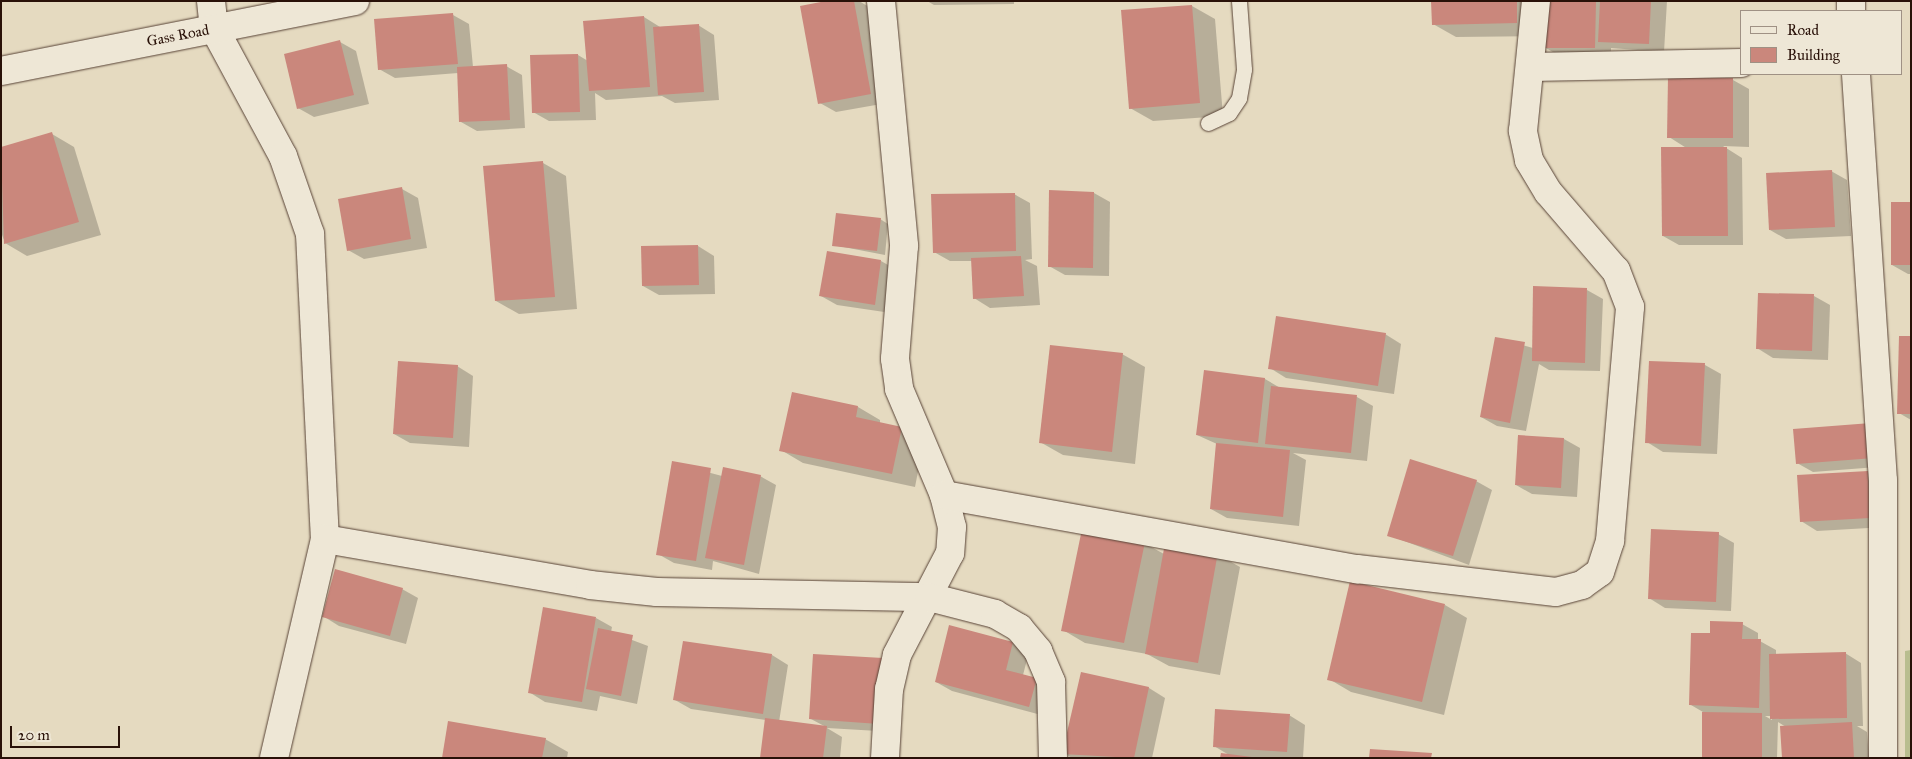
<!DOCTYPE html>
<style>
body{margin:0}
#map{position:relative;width:1912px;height:759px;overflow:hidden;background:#e5dac0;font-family:"IM FELL Great Primer",serif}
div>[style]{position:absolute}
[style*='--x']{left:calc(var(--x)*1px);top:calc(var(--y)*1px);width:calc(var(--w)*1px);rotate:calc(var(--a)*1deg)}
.green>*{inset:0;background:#b9be8f}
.shadow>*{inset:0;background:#0003}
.building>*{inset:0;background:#ca877c}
.roads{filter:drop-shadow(0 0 1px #584336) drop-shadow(0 0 1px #584336)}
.service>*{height:15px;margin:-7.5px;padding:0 7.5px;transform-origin:7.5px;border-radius:7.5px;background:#eee7d6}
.minor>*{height:28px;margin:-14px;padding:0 14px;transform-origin:14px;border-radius:14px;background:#eee7d6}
.secondary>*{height:28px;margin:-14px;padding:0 14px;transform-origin:14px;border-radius:14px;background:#eee7d6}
span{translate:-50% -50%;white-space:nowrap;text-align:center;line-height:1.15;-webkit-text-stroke:4.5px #eee7d6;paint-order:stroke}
.street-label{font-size:15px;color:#291108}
.frame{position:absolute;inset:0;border:2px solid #291108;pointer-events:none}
.legend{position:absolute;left:1740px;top:10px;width:162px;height:65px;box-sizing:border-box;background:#eee7d6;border:1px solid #9f9184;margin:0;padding:6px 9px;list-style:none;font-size:15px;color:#291108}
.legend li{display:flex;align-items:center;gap:10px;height:25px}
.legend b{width:25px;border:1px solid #9f9184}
.scale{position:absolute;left:10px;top:726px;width:110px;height:22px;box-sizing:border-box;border:2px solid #291108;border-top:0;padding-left:6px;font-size:15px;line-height:18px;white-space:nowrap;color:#291108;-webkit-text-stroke:4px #eee7d6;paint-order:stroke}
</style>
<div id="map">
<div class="green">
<i style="clip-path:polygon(1911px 650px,1911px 758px,1905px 758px,1905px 651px)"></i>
</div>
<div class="shadow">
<i style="clip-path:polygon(833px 1px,859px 1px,869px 7px,887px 103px,836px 112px,820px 103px)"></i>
<i style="clip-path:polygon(927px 1px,1014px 1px,1014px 4px,934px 5px)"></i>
<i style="clip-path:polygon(1433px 1px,1539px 1px,1540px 36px,1456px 37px,1433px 24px)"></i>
<i style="clip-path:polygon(1544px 1px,1667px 1px,1664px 52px,1611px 48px,1611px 57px,1560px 56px,1544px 47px)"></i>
<i style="clip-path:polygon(1192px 6px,1215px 19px,1223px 116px,1153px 121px,1130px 108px)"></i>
<i style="clip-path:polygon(453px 15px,469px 24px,473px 67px,506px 66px,522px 75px,525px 128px,477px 131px,461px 122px,458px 73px,395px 78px,379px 69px)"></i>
<i style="clip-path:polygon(644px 17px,660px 27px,698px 25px,714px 35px,719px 100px,675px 103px,662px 96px,606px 100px,595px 93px,596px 120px,549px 121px,533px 112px,578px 55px,588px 61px)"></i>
<i style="clip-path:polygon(340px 42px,356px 51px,369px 104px,314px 117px,298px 108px)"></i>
<i style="clip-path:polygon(1733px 80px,1749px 89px,1749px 147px,1723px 146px,1742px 158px,1743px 245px,1679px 245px,1663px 236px,1688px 149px,1669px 137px)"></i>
<i style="clip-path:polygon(52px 134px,74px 147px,101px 235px,27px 256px,5px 243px,1px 232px,1px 149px)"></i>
<i style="clip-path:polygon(543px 163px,566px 176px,577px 309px,519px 314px,496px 301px,485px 167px)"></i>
<i style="clip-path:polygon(1831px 171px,1847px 180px,1851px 236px,1786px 239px,1770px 230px)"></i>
<i style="clip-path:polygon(402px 189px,418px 198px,427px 248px,364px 259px,348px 250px)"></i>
<i style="clip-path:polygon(1050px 192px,1094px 193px,1110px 202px,1109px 276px,1065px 275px,1049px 266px)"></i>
<i style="clip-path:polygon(1014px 194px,1030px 203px,1032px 259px,1025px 260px,1037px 266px,1040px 305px,990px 308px,974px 298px,972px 261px,950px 261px,934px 252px)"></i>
<i style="clip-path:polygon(1911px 203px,1911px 274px,1908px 274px,1892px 265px)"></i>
<i style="clip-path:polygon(880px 219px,888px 224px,885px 255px,833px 245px)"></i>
<i style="clip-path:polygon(698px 246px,714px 256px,715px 294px,659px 295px,643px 286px,642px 247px)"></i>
<i style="clip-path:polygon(881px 261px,897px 270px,891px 313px,837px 305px,821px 296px)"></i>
<i style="clip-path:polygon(1587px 290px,1603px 299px,1600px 371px,1549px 370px,1539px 364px,1526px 431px,1497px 426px,1481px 417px,1496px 338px,1533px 348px)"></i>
<i style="clip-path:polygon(1814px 296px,1830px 305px,1828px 360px,1773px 358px,1757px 348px)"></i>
<i style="clip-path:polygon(1385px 334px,1401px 344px,1394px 394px,1286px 378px,1270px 368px)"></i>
<i style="clip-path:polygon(1911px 338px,1911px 420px,1899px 413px)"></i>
<i style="clip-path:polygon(1122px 354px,1145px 367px,1135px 464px,1063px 455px,1040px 442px)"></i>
<i style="clip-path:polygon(1650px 362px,1705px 365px,1721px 374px,1717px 454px,1663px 452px,1647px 442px)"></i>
<i style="clip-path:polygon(457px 366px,473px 376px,469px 447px,410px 443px,394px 434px)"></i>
<i style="clip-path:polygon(1205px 372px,1265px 379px,1282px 389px,1357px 397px,1373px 406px,1367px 461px,1293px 453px,1306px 460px,1299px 526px,1227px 518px,1211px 509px,1217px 444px,1197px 435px)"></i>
<i style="clip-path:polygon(793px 393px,858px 407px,880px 420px,880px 424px,902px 428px,924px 441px,915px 487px,803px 463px,781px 450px)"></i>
<i style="clip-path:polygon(1795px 430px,1890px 466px,1813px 472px,1797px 463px)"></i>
<i style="clip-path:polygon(1519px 436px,1564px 439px,1580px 448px,1577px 497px,1532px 494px,1516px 485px)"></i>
<i style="clip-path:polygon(673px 463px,722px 476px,760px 476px,776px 485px,759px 574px,713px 561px,712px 570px,674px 563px,658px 554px)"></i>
<i style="clip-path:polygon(1867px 472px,1883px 481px,1886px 527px,1817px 531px,1801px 521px)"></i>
<i style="clip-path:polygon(1476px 481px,1492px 490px,1469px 565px,1388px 535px)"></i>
<i style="clip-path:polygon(1718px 534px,1734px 543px,1731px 611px,1665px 608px,1649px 598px)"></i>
<i style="clip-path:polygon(1144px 543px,1164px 554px,1217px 554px,1240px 567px,1220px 675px,1169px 666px,1147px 654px,1085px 643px,1063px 630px)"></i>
<i style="clip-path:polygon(402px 589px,418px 598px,406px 644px,339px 626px,323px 616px)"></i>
<i style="clip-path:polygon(1445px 605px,1467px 618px,1444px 715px,1351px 692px,1329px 679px)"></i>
<i style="clip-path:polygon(596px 618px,612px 627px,611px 632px,648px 646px,637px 704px,600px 696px,597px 711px,545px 702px,529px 692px)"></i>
<i style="clip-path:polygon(evenodd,1742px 624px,1758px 633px,1758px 640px,1776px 650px,1776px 655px,1845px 653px,1861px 663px,1863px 726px,1857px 726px,1867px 732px,1869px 758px,1783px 758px,1786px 727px,1778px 722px,1777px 758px,1703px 758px,1703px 712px,1691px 705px,1711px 635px,1742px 624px,1765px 716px,1772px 716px,1772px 720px,1765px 716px)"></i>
<i style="clip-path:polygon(950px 627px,1013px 643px,1029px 652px,1023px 675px,1036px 679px,1045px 716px,952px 691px,936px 682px)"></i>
<i style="clip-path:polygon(772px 655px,788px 665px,779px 722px,826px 727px,811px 719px,815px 655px,895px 732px,827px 728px,842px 737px,840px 758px,761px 758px,766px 720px,691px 709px,675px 700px)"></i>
<i style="clip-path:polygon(1081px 674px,1149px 688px,1165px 698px,1152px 758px,1072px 758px,1064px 753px)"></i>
<i style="clip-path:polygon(1289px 715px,1305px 725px,1303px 758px,1221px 758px,1229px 755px,1214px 746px)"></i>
<i style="clip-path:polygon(545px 739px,568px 752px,567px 758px,443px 758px)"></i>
</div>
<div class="building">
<i style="clip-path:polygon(826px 1px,854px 1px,871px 94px,818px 104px,800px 6px)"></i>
<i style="clip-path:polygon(1431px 1px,1517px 1px,1517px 23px,1432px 25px)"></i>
<i style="clip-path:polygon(1543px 1px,1596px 1px,1595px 48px,1543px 48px)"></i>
<i style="clip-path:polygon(1600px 1px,1651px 1px,1649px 44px,1598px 42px)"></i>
<i style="clip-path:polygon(1192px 5px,1200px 103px,1129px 109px,1121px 10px)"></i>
<i style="clip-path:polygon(453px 13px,458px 64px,378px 70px,374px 19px)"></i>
<i style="clip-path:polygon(644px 16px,650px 87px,589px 91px,583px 21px)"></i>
<i style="clip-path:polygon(699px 24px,704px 92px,658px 95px,653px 27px)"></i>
<i style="clip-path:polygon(340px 40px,354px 95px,297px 109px,284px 54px)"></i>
<i style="clip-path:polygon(578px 54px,580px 112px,532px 113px,530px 55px)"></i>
<i style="clip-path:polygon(507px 64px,510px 120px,459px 122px,457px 67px)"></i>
<i style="clip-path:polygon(1668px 77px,1733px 78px,1733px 138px,1667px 138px)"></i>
<i style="clip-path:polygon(52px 132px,79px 222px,4px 244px,1px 147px)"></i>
<i style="clip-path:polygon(1661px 147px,1727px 147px,1728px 236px,1662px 236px)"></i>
<i style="clip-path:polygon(543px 161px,555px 297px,495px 301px,483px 166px)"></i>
<i style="clip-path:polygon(1832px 170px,1835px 227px,1769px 230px,1766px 173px)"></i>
<i style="clip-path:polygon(402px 187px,411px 239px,347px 251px,338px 199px)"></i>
<i style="clip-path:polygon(1049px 190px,1094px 192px,1093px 268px,1048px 267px)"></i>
<i style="clip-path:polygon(1015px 193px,1016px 251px,933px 253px,931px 194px)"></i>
<i style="clip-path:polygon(1891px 202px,1911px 202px,1911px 265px,1891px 265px)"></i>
<i style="clip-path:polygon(836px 213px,881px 218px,877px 251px,832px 246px)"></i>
<i style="clip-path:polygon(698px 245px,699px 285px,642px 286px,641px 246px)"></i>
<i style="clip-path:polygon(827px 251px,881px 260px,875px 305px,819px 296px)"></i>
<i style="clip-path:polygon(1021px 256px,1024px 296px,973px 299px,971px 258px)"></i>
<i style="clip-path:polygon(1533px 286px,1587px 288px,1585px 363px,1532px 361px)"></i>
<i style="clip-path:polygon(1758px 293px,1814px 294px,1812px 351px,1756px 349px)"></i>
<i style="clip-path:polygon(1276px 316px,1386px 333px,1378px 386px,1268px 369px)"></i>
<i style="clip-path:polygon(1899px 336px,1911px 336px,1911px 414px,1897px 414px)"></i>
<i style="clip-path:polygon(1495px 337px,1525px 342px,1510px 423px,1480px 417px)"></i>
<i style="clip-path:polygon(1050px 345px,1123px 353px,1112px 452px,1039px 443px)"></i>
<i style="clip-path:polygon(398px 361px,458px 365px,453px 438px,393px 434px)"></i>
<i style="clip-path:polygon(1649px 361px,1705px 363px,1701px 446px,1645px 443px)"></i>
<i style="clip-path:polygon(1204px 370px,1265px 378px,1258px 443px,1196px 435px)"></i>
<i style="clip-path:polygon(1271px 386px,1357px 395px,1351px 453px,1265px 444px)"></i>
<i style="clip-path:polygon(792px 392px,858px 406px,856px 417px,902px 427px,892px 474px,779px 451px)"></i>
<i style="clip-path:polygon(1871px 423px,1874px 458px,1796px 464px,1793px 429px)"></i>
<i style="clip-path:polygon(1518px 435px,1564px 438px,1561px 488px,1515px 485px)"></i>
<i style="clip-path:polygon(1216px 443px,1290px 450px,1283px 517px,1210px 509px)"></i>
<i style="clip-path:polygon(1410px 459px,1477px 480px,1453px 556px,1387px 536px)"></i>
<i style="clip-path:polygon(672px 461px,711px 468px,696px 561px,656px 555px)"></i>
<i style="clip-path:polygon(723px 467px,761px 475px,744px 565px,705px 558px)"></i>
<i style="clip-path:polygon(1868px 471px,1870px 518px,1800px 522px,1797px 475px)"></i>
<i style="clip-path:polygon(1082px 529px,1145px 542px,1124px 643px,1061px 631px)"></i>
<i style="clip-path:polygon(1651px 529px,1719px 532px,1716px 602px,1648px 599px)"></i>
<i style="clip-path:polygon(1165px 543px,1218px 552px,1198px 663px,1145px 654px)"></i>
<i style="clip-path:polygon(335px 569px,403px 588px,390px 636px,322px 617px)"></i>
<i style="clip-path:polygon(1350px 581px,1445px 604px,1422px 702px,1327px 680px)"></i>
<i style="clip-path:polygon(543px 607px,596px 617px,582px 702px,528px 693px)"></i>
<i style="clip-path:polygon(1710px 621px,1743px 622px,1742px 639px,1761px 639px,1759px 708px,1689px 705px,1691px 633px,1710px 633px)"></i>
<i style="clip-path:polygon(949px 625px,1013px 642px,1006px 670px,1037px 678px,1029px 707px,935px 682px)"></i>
<i style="clip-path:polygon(598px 628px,633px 635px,621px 696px,586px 689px)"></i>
<i style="clip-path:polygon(683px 641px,772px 654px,763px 714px,673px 700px)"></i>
<i style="clip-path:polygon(1846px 652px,1847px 718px,1770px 719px,1769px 654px)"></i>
<i style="clip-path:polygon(813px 654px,883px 658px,879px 724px,809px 719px)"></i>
<i style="clip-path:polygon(1081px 672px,1149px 687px,1134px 758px,1062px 754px)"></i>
<i style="clip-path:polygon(1215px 709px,1290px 714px,1287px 752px,1213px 747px)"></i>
<i style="clip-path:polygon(1702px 712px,1762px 713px,1762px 758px,1702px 758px)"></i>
<i style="clip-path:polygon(765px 718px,827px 726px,823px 758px,760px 758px)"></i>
<i style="clip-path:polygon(448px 721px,546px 738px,542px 758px,442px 758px)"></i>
<i style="clip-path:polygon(1852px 722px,1854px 758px,1782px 758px,1780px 726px)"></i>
<i style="clip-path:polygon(1370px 749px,1432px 753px,1431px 758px,1369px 758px)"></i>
<i style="clip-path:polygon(1221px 753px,1252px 757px,1252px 758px,1220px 758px)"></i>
</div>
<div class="roads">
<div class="service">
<i style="--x:1208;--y:123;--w:23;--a:-25"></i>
<i style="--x:1229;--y:113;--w:18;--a:-56"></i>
<i style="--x:1239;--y:98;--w:29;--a:-80"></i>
<i style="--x:1244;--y:69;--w:68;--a:-94.2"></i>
</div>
<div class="minor">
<i style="--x:211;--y:1;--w:27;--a:84"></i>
<i style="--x:214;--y:28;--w:145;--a:61.7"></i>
<i style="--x:283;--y:156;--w:83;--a:70.9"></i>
<i style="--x:310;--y:234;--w:305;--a:87.2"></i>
<i style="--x:325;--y:539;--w:225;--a:103.1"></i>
<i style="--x:881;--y:1;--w:246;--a:84.6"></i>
<i style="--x:904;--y:246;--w:113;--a:94.6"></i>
<i style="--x:895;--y:359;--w:30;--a:82"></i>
<i style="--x:899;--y:389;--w:115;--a:67"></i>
<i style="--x:944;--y:495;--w:33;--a:76"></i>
<i style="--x:952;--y:527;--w:26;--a:94"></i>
<i style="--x:950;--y:553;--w:115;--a:117.5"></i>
<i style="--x:897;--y:655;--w:35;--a:103"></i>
<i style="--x:889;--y:689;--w:69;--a:93.3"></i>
<i style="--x:1851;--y:1;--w:10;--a:90"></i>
<i style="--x:1532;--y:67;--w:209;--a:-1.1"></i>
<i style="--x:1856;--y:74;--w:408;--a:86.2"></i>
<i style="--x:1883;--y:481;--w:277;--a:90"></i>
<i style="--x:944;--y:495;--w:420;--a:10.2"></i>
<i style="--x:1357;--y:569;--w:200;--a:6.6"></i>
<i style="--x:1556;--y:592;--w:27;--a:-15"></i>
<i style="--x:1582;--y:585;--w:22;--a:-36"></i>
<i style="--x:1600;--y:572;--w:33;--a:-72"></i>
<i style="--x:1610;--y:541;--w:235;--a:-85.1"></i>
<i style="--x:1630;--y:307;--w:39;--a:-111"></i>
<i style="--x:1616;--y:271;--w:104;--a:-130.7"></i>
<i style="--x:1548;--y:192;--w:37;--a:-121"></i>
<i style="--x:1529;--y:160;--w:30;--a:-102"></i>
<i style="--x:1523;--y:131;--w:131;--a:-84.3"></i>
<i style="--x:325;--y:539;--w:269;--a:9.8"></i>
<i style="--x:590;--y:585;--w:67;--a:6"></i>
<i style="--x:657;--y:592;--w:272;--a:1.1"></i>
<i style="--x:929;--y:597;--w:68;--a:14.4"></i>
<i style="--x:995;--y:614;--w:28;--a:30"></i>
<i style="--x:1019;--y:628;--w:30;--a:50"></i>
<i style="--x:1038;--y:651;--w:34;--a:67"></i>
<i style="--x:1051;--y:682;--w:76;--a:88.5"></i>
</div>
<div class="secondary">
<i style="--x:1;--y:71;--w:361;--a:-11.2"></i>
</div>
</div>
<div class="street-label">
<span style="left:178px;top:36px;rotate:-11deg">Gass Road</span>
</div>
<div class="frame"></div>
<ul class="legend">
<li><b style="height:6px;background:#eee7d6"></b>Road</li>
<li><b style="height:14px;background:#ca877c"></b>Building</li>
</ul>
<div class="scale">20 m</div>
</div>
